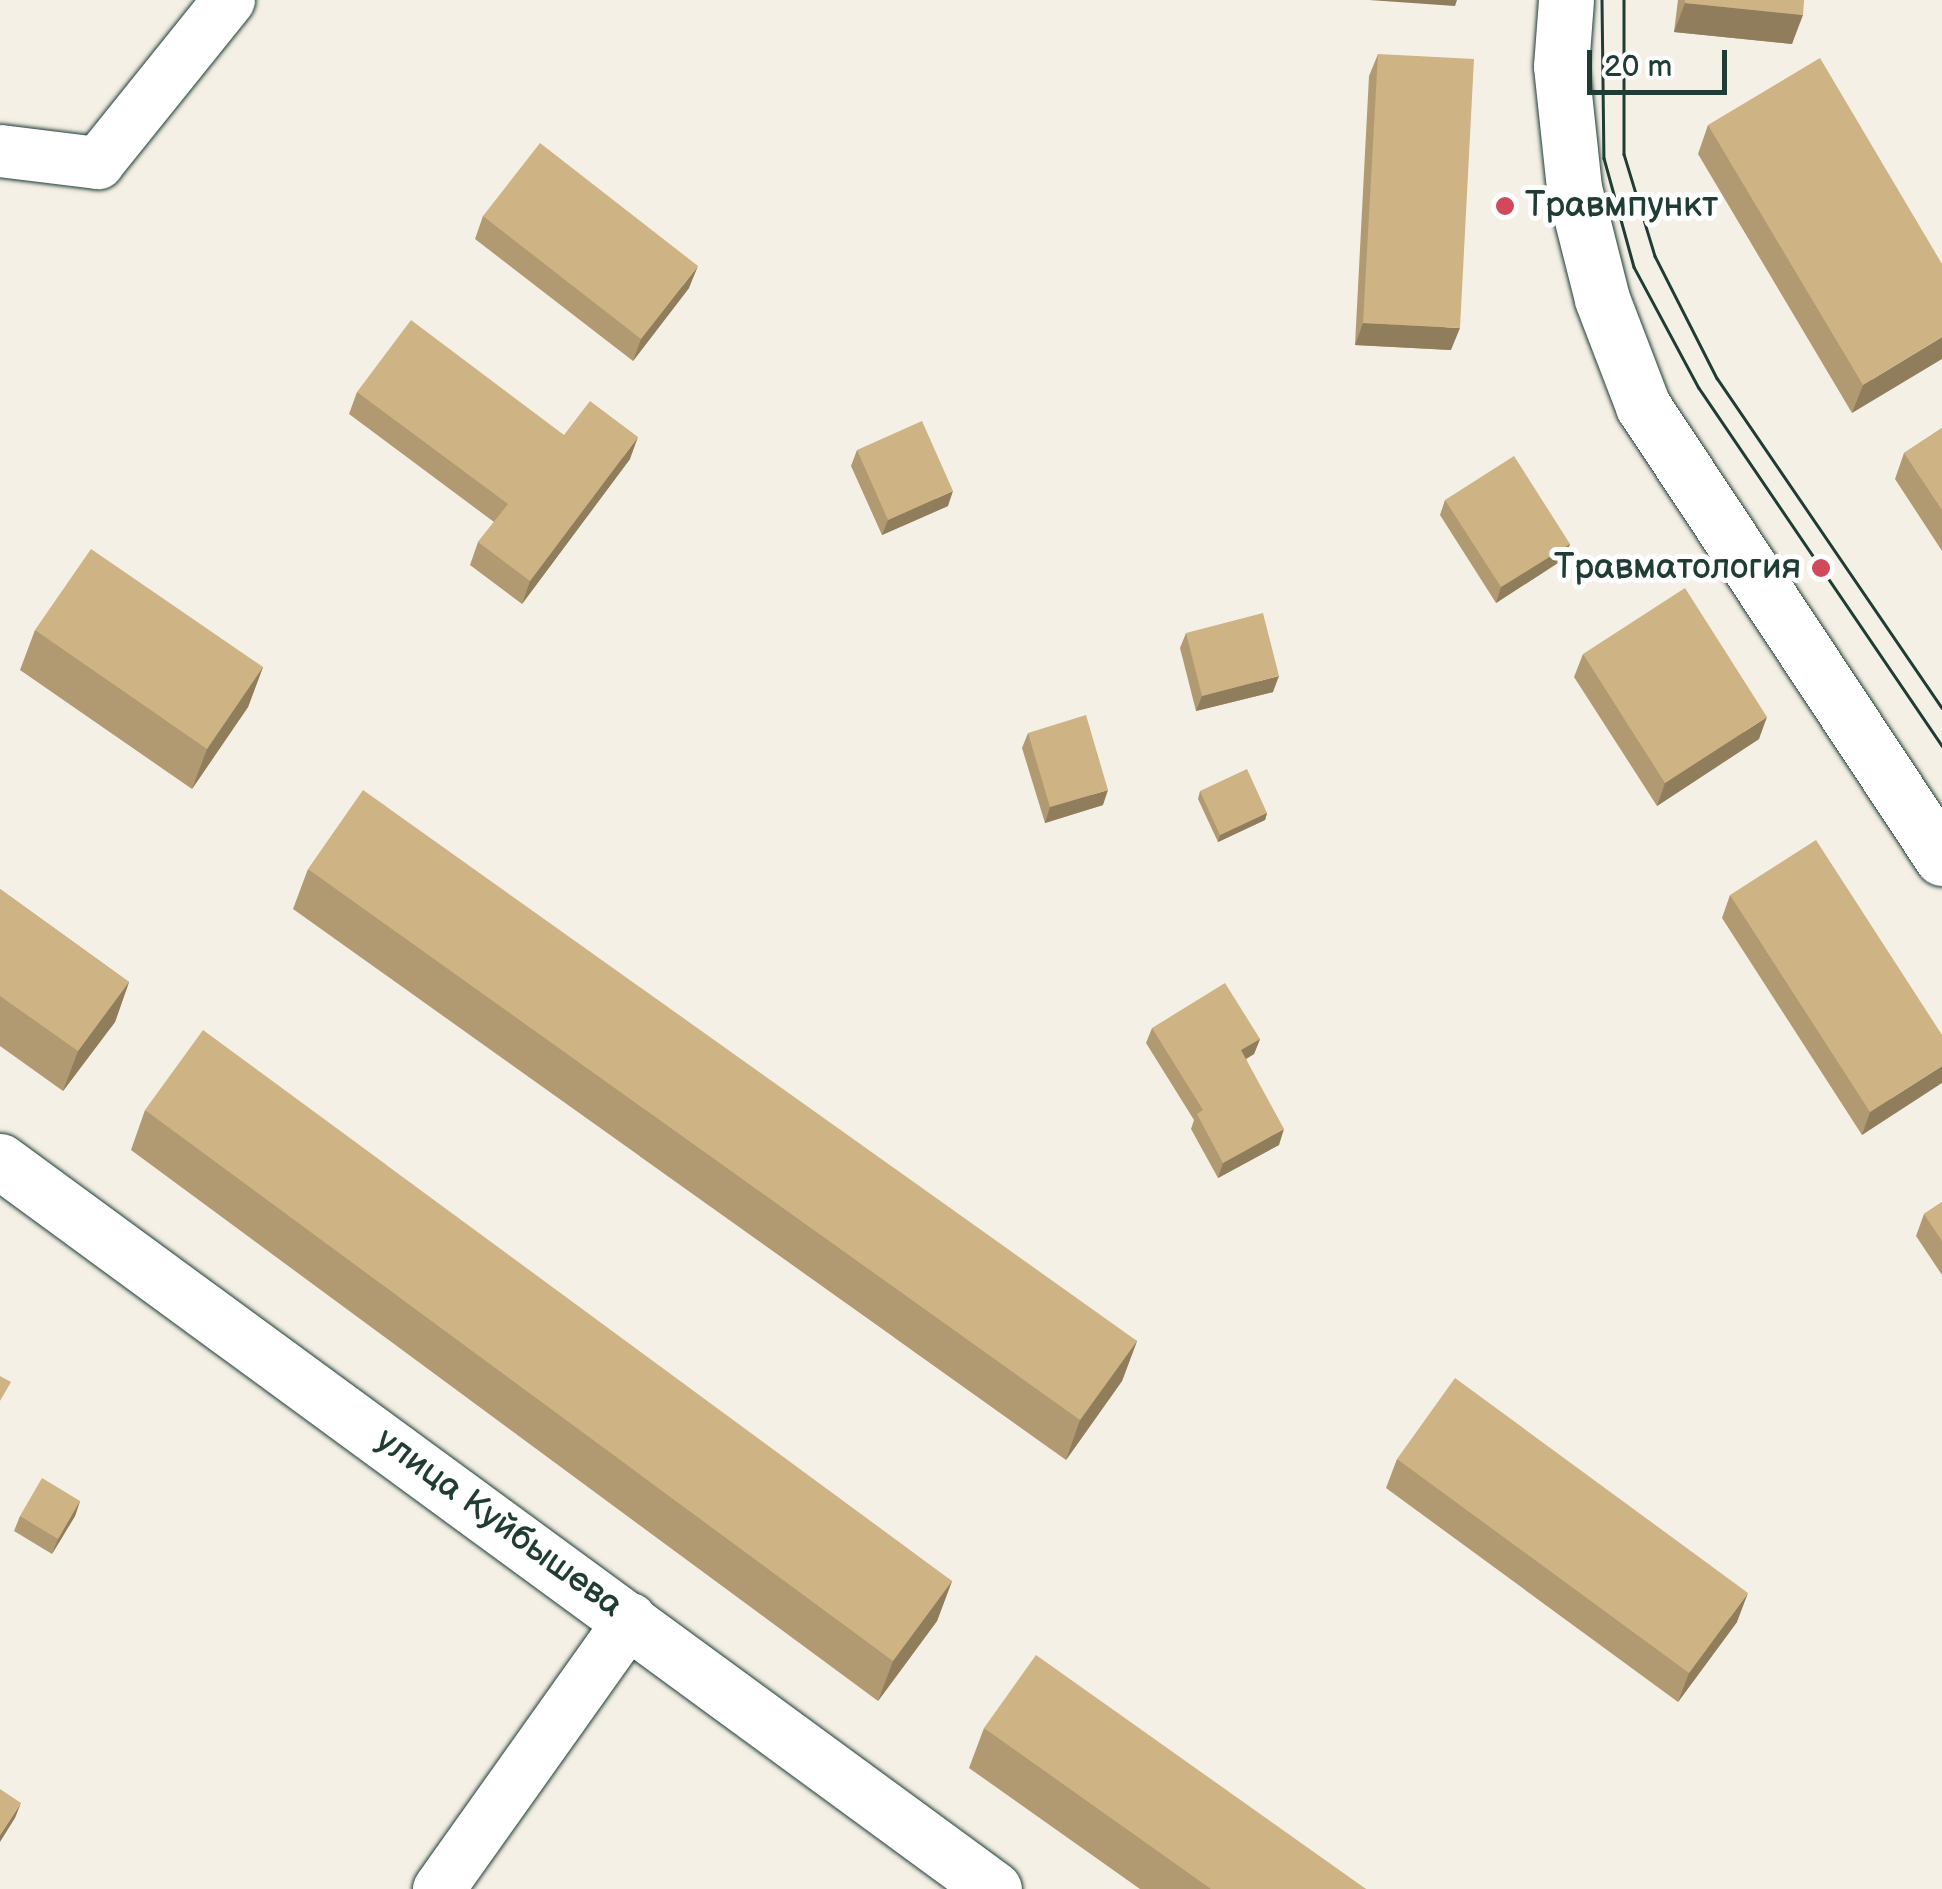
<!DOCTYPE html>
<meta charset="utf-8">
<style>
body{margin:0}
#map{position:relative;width:1942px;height:1889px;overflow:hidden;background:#f5f0e6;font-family:"Balsamiq Sans",sans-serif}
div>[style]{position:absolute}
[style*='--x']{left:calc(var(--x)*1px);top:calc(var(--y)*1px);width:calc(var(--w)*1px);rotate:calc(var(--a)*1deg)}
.roads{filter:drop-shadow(0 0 2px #1f3d34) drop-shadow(0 0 2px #1f3d34)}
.minor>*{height:52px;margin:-26px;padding:0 26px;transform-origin:26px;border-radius:26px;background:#fff}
.secondary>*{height:55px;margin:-27.5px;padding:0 27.5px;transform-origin:27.5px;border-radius:27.5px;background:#fff}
.tram>*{height:2.5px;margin:-1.25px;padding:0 1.25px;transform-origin:1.25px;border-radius:1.25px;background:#1f3d34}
.wall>*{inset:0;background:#b19a72}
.shaded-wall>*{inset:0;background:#907d5c}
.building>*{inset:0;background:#ceb384}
.dots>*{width:28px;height:28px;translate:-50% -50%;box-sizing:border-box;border:5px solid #fff;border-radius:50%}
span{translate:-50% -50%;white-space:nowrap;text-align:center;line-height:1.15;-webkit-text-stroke:10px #fff;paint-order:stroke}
.poi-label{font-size:35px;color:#1f3d34}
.left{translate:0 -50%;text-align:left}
.right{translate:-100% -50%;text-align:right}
.street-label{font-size:35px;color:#1f3d34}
.scale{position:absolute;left:1587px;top:50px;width:140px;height:45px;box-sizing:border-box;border:5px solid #1f3d34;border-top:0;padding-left:12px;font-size:30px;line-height:35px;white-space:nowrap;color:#1f3d34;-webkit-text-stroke:8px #fff;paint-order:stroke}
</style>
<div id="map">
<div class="roads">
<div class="minor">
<i style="--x:0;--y:151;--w:99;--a:7"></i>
<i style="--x:98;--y:163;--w:209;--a:-51.2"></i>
<i style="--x:439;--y:1889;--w:331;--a:-54.6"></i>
</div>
<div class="secondary">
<i style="--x:1566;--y:0;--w:66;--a:94.3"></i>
<i style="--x:1561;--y:66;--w:123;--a:83.9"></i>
<i style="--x:1574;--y:188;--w:114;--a:75.8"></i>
<i style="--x:1602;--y:299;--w:115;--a:69"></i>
<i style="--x:1643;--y:406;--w:542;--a:56.52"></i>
<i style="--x:0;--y:1161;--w:1232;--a:36.22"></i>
</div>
</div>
<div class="tram">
<i style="--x:1602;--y:0;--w:158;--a:89.3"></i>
<i style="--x:1604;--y:158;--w:113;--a:74.6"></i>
<i style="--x:1634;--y:267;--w:137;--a:61.8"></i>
<i style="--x:1699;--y:388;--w:433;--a:55.8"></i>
<i style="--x:1624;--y:0;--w:154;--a:90"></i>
<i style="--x:1624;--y:154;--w:107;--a:73.1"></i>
<i style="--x:1655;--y:256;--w:137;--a:63.1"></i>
<i style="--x:1717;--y:378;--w:399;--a:55.7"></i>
</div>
<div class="wall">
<i style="clip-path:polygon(1678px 0,1804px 0,1792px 44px,1674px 32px)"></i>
<i style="clip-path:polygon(1378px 54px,1451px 350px,1355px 345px,1369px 76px)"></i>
<i style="clip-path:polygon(1708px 125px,1942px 264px,1852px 413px,1698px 154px)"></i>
<i style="clip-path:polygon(483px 216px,689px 288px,633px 361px,475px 239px)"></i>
<i style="clip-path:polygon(357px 392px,564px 435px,630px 459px,522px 604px,470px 565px,478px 542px,494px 522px,349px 414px)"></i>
<i style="clip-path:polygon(1942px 428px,1942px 551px,1895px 479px,1904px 453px)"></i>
<i style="clip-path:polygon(857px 450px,948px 506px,882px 535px,851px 466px)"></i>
<i style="clip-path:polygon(1445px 500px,1570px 544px,1564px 559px,1496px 603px,1440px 515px)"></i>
<i style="clip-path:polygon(35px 630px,263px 667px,248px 707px,192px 789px,20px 670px)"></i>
<i style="clip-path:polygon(1186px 633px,1273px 692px,1196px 711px,1180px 648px)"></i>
<i style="clip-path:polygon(1583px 654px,1759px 739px,1657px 806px,1574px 677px)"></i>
<i style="clip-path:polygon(1028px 733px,1103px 805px,1045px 823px,1022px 748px)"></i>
<i style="clip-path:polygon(1200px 791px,1267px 813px,1265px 820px,1218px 842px,1198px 799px)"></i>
<i style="clip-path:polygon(308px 869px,1137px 1341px,1122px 1381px,1066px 1460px,293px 909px)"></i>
<i style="clip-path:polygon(0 889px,129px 982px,115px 1022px,63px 1091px,0 1046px)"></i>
<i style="clip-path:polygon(1730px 895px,1942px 1035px,1862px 1135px,1722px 918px)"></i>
<i style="clip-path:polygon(1152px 1028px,1260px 1039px,1254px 1054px,1246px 1059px,1279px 1145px,1218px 1178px,1191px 1129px,1194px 1120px,1146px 1043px)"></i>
<i style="clip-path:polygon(145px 1110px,952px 1581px,937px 1621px,878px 1701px,131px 1150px)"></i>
<i style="clip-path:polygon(1942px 1202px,1942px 1275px,1916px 1236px,1924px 1214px)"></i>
<i style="clip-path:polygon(1397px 1459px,1737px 1622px,1678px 1702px,1386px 1488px)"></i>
<i style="clip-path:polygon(80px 1501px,75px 1516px,52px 1554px,14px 1531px,20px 1516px)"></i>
<i style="clip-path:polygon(984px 1728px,1366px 1889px,1140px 1889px,969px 1768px)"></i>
</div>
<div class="shaded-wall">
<i style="clip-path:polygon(1369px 0,1457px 0,1455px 6px)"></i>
<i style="clip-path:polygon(1685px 3px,1803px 15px,1792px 44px,1674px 32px)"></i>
<i style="clip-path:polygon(698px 266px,689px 288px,633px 361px,641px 339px)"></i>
<i style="clip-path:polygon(1363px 323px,1460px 328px,1451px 350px,1355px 345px)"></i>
<i style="clip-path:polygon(1942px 337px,1942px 359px,1852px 413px,1863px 385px)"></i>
<i style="clip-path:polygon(638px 437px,630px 459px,522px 604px,530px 581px)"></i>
<i style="clip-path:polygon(953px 491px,948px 506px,882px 535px,888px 520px)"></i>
<i style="clip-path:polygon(1570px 544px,1564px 559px,1496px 603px,1501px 587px)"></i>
<i style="clip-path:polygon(263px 667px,248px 707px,192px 789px,207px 749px)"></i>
<i style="clip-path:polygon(1279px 676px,1273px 692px,1196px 711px,1202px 696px)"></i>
<i style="clip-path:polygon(1767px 717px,1759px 739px,1657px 806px,1665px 783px)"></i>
<i style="clip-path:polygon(1108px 790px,1103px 805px,1045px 823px,1050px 807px)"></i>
<i style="clip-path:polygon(1267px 813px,1265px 820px,1218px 842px,1220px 835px)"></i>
<i style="clip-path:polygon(129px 982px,115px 1022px,63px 1091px,78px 1051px)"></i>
<i style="clip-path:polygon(1260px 1039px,1254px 1054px,1236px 1065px,1241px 1050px)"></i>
<i style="clip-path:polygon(1942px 1066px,1942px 1083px,1862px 1135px,1870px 1112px)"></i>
<i style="clip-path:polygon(1284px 1129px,1279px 1145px,1218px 1178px,1223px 1163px)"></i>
<i style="clip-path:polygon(1137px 1341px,1122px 1381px,1066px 1460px,1080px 1420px)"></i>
<i style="clip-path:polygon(80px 1501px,75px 1516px,52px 1554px,58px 1539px)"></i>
<i style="clip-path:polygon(952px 1581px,937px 1621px,878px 1701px,893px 1661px)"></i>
<i style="clip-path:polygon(1748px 1593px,1737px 1622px,1678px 1702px,1689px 1673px)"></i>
<i style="clip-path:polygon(21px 1803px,15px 1818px,0 1842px,0 1835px)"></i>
</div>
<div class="building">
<i style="clip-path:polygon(1685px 0,1804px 0,1803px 15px,1685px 3px)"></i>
<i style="clip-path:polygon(1378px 54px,1474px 59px,1460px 328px,1363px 323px)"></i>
<i style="clip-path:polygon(1820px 58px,1942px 264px,1942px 337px,1863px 385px,1708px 125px)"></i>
<i style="clip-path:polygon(540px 143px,698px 266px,641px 339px,483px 216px)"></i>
<i style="clip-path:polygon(411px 320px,564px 435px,590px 401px,638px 437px,530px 581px,478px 542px,508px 504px,357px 392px)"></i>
<i style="clip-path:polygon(922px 421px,953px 491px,888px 520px,857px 450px)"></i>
<i style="clip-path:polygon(1942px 428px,1942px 510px,1904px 453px)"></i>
<i style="clip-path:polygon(1514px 456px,1570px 544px,1501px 587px,1445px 500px)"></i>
<i style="clip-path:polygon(91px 549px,263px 667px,207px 749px,35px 630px)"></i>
<i style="clip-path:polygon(1685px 588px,1767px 717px,1665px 783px,1583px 654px)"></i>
<i style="clip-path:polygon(1263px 613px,1279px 676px,1202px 696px,1186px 633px)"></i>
<i style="clip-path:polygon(1086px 715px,1108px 790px,1050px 807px,1028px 733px)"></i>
<i style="clip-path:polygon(1247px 769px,1267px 813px,1220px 835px,1200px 791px)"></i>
<i style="clip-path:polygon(363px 790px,1137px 1341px,1080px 1420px,308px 869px)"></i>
<i style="clip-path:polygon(1816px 840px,1942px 1035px,1942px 1066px,1870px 1112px,1730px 895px)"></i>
<i style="clip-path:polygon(0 889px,129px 982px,78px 1051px,0 996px)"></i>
<i style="clip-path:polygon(1225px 983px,1260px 1039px,1241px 1050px,1284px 1129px,1223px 1163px,1197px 1114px,1203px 1110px,1152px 1028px)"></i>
<i style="clip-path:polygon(203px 1030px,952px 1581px,893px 1661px,145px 1110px)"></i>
<i style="clip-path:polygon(1942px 1202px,1942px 1241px,1924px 1214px)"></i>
<i style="clip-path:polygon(0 1376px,11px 1382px,0 1401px)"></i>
<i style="clip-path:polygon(1455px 1378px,1748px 1593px,1689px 1673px,1397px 1459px)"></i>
<i style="clip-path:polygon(42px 1478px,80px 1501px,58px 1539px,20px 1516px)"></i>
<i style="clip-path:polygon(1036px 1655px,1366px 1889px,1211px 1889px,984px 1728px)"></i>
<i style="clip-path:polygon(0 1789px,21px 1803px,0 1835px)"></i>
</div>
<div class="dots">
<i style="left:1505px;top:206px;background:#d1495b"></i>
<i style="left:1821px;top:568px;background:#d1495b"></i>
</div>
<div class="poi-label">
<span class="left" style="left:1525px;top:206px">Травмпункт</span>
<span class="right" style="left:1801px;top:568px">Травматология</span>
</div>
<div class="street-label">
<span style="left:499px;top:1523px;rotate:36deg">улица Куйбышева</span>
</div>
<div class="scale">20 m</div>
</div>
